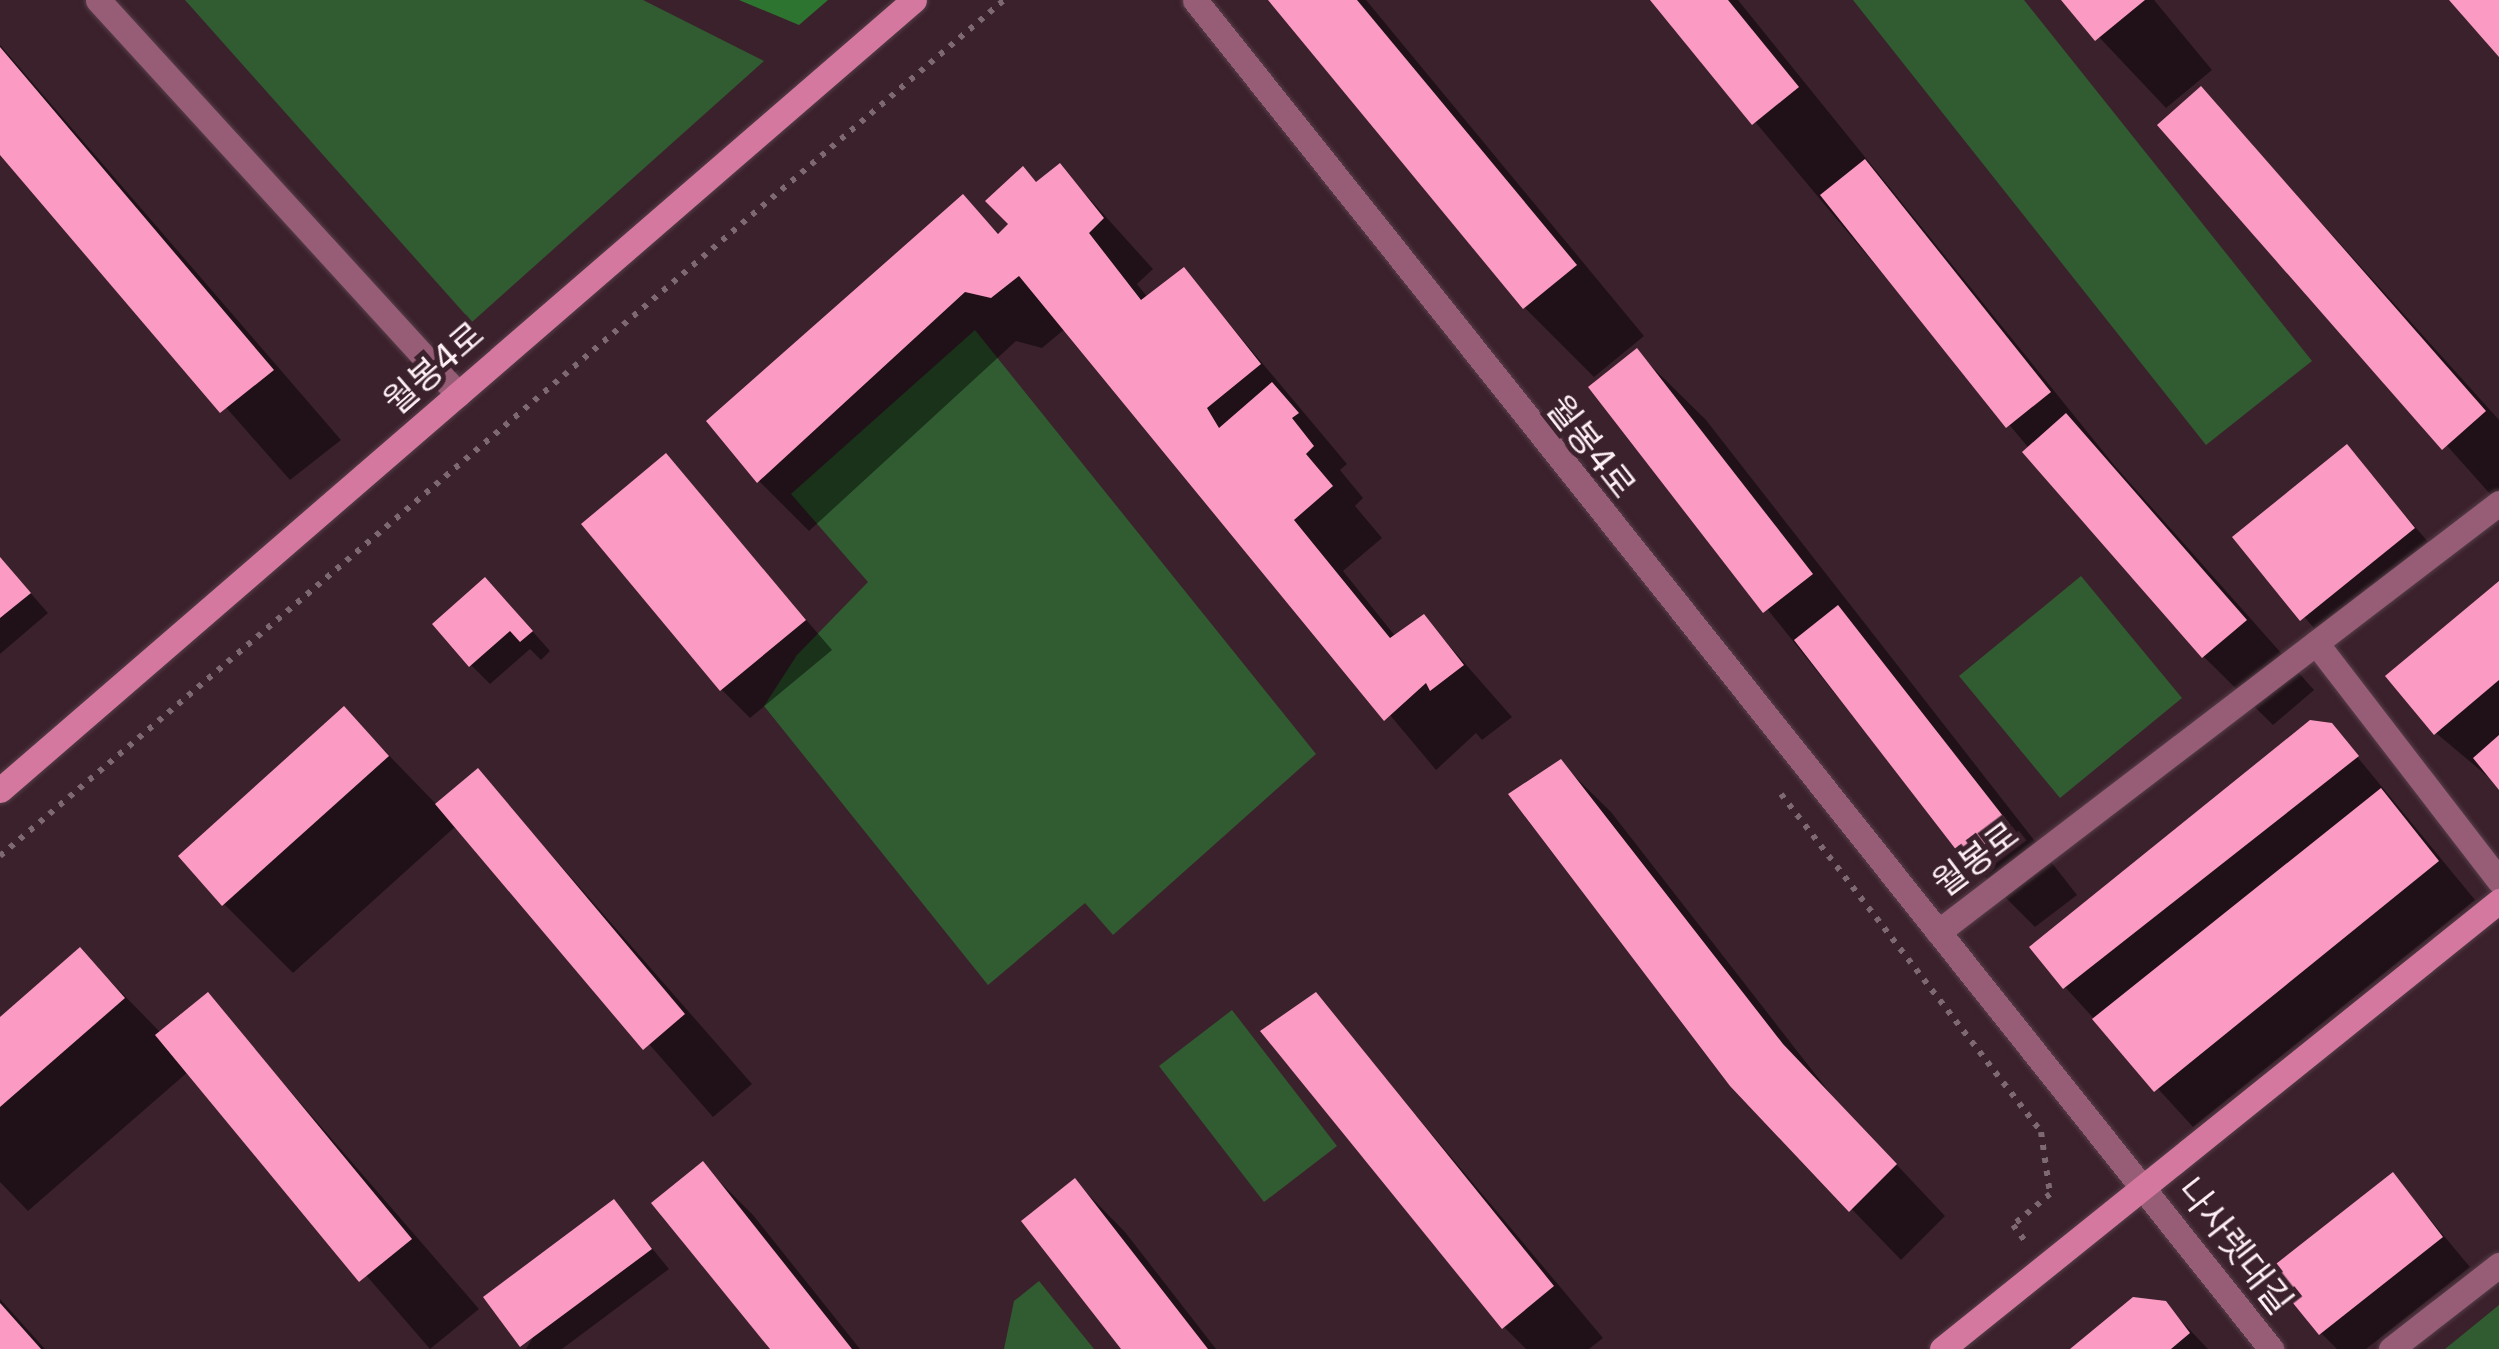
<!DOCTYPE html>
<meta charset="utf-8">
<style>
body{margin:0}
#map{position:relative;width:2499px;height:1349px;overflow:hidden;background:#3b212c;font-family:"DejaVu Sans","Noto Sans KR",sans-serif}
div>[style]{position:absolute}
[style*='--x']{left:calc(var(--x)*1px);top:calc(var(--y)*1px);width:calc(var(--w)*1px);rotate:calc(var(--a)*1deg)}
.green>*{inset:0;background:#315c32}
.forest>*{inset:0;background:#2d7431}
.shadow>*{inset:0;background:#0007}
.building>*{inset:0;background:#fb9bc4}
.path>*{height:6px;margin-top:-3px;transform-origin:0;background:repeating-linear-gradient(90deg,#7e6871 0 5px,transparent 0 13px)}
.roads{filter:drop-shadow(0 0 2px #563e48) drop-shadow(0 0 2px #563e48)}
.street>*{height:25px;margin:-12.5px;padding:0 12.5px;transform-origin:12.5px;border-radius:12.5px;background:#975d76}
.secondary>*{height:25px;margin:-12.5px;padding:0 12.5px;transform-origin:12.5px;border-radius:12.5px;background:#d578a0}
span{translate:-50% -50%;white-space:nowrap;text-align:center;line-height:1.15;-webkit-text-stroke:10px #3b212c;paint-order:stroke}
.street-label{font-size:35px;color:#feeff5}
</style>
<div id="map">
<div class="green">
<i style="clip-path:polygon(185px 0,643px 0,764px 61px,472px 322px)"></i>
<i style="clip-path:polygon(1853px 0,2024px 0,2312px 361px,2206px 445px)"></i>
<i style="clip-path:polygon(975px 330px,1316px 754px,1113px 935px,1085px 903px,988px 985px,764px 706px,797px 655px,868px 582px,791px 494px)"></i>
<i style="clip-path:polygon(2081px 576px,2182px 698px,2060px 798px,1959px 676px)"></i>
<i style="clip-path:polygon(1232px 1010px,1337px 1146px,1264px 1202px,1159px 1066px)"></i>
<i style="clip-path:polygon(1039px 1281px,1094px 1349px,1004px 1349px,1014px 1301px)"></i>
<i style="clip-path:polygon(2499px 1305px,2499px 1349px,2445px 1349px)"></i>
</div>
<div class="forest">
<i style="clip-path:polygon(739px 0,828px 0,799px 25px)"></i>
</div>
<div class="shadow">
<i style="clip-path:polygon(1271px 0,1366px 0,1644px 336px,1594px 377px,1525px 308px)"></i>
<i style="clip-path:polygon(1653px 0,1738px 0,2114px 465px,2314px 690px,2273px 725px,2204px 657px)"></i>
<i style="clip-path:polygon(2064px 0,2154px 0,2212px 70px,2166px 108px)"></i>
<i style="clip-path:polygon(0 45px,341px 440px,290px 480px,0 151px)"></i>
<i style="clip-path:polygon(2201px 89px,2499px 420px,2499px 504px,2161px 125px)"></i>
<i style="clip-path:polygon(1060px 166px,1153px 269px,1137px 284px,1148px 298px,1184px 270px,1347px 464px,1340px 470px,1363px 498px,1355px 506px,1382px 538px,1343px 571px,1396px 637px,1424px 617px,1512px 717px,1482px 740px,1476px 733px,1436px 770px,1066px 328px,1042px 348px,1016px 341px,809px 531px,759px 481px,963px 197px,1000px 235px)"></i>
<i style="clip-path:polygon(1637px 352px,1706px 420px,2077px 895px,2035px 927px,1966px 858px,1591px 388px)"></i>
<i style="clip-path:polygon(2347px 448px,2442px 558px,2331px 648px,2236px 537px)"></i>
<i style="clip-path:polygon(666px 456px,832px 650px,750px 718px,721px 689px)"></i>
<i style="clip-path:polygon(0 558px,48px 613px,0 654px)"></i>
<i style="clip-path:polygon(2499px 584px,2499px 786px,2436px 733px)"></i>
<i style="clip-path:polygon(504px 599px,550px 651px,541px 660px,530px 649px,490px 684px,471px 665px)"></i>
<i style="clip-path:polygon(344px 709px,437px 805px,478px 771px,752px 1084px,713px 1117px,457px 825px,293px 973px,224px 904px)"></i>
<i style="clip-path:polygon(2331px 725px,2475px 900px,2193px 1127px,2065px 987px)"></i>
<i style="clip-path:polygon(1560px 762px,1611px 812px,1833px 1097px,1945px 1216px,1901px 1260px,1732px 1085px)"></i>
<i style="clip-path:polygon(80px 950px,161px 1033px,207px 995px,479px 1309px,430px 1349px,189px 1071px,28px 1211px,0 1182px,0 1020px)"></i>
<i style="clip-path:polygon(1315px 995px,1603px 1338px,1589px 1349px,1526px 1349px,1504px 1327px)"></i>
<i style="clip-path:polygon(703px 1165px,753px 1215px,860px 1349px,773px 1349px)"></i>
<i style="clip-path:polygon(2393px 1175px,2470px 1267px,2366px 1349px,2337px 1349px,2321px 1333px)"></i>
<i style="clip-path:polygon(1075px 1181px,1125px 1232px,1216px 1349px,1124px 1349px)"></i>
<i style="clip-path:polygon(614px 1202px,669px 1269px,562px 1349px,526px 1349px)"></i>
<i style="clip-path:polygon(0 1299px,45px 1349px,0 1349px)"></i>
<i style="clip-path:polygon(2165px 1304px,2208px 1349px,2074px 1349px)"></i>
</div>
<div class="building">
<i style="clip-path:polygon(1268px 0,1357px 0,1577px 265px,1523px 309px)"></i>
<i style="clip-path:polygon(1650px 0,1728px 0,1799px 87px,1752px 125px)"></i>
<i style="clip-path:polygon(2061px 0,2145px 0,2095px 41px)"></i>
<i style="clip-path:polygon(2449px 0,2499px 0,2499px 57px)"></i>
<i style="clip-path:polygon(0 47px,274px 370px,220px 413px,0 155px)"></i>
<i style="clip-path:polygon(2201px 86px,2486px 411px,2442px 450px,2157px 125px)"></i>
<i style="clip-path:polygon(1865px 159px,2051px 392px,2006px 428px,1820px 195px)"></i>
<i style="clip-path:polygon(1060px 163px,1104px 218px,1089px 233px,1141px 300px,1184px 267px,1261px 364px,1207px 408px,1219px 428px,1272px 382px,1299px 413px,1292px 418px,1314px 446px,1306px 454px,1333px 486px,1294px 520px,1390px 638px,1424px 614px,1464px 665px,1430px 691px,1426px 683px,1384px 721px,1019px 276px,991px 298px,965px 292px,757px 483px,706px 421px,963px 194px,998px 234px,1008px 224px,985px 201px,1023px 166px,1036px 182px)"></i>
<i style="clip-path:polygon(1637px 348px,1813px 574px,1763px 613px,1588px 387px)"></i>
<i style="clip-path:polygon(2066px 413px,2247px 620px,2202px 658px,2022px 452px)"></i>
<i style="clip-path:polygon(2347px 444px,2415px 528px,2300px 621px,2232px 537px)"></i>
<i style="clip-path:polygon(666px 453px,806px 620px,720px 691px,581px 524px)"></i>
<i style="clip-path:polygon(0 557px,31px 593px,0 618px)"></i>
<i style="clip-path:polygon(485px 577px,533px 631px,520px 642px,510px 631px,469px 667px,432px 624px)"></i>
<i style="clip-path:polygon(2499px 581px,2499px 680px,2434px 735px,2385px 676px)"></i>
<i style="clip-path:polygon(1838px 605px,2010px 825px,1964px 860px,1794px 640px)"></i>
<i style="clip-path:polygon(344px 706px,389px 756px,222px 906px,178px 856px)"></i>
<i style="clip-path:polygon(2310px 720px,2332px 723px,2359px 756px,2063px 989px,2029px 947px)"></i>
<i style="clip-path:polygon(2499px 735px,2499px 790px,2473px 758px)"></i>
<i style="clip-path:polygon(1561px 759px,1783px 1044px,1897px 1164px,1849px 1212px,1730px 1086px,1508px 794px)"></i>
<i style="clip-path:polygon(478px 768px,685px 1014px,643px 1050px,435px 804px)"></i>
<i style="clip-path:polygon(2381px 788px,2439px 861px,2154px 1092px,2092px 1019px)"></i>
<i style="clip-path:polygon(80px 947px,125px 998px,0 1107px,0 1017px)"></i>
<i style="clip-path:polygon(208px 992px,412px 1239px,359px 1282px,155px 1035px)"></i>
<i style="clip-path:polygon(1316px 992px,1554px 1286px,1502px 1329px,1260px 1031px)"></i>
<i style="clip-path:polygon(703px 1161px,852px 1349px,770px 1349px,651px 1203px)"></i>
<i style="clip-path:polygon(2393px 1172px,2443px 1237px,2319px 1335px,2267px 1271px)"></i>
<i style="clip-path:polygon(1075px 1178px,1208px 1349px,1121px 1349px,1021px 1221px)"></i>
<i style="clip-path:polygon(614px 1199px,652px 1249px,520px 1347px,483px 1297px)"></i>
<i style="clip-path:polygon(2133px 1297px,2166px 1301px,2190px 1333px,2171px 1349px,2070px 1349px)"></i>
<i style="clip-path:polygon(0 1303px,41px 1349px,0 1349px)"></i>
</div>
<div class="path">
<i style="--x:1781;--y:794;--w:426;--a:52.4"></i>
<i style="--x:2041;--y:1132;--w:63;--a:81.7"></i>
<i style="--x:2050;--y:1194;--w:48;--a:140"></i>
<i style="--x:2013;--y:1225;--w:20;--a:53"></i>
<i style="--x:0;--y:856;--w:1319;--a:-40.45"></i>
</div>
<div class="roads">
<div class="street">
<i style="--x:98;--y:0;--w:534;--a:47.58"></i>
<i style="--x:1195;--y:0;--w:1726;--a:51.42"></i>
<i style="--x:2316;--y:643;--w:300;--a:52.4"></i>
<i style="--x:1938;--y:932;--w:706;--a:-37.41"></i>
<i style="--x:2391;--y:1349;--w:137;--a:-37.9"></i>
</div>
<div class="secondary">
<i style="--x:0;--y:790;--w:1208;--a:-40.84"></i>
<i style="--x:1942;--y:1349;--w:715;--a:-38.81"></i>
</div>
</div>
<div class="street-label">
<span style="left:434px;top:368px;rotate:-41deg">월봉4로</span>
<span style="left:1591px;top:447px;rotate:52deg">월봉4로</span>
<span style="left:1976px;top:859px;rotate:-37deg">월봉로</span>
<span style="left:2235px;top:1246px;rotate:52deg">나사렛대길</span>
</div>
</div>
